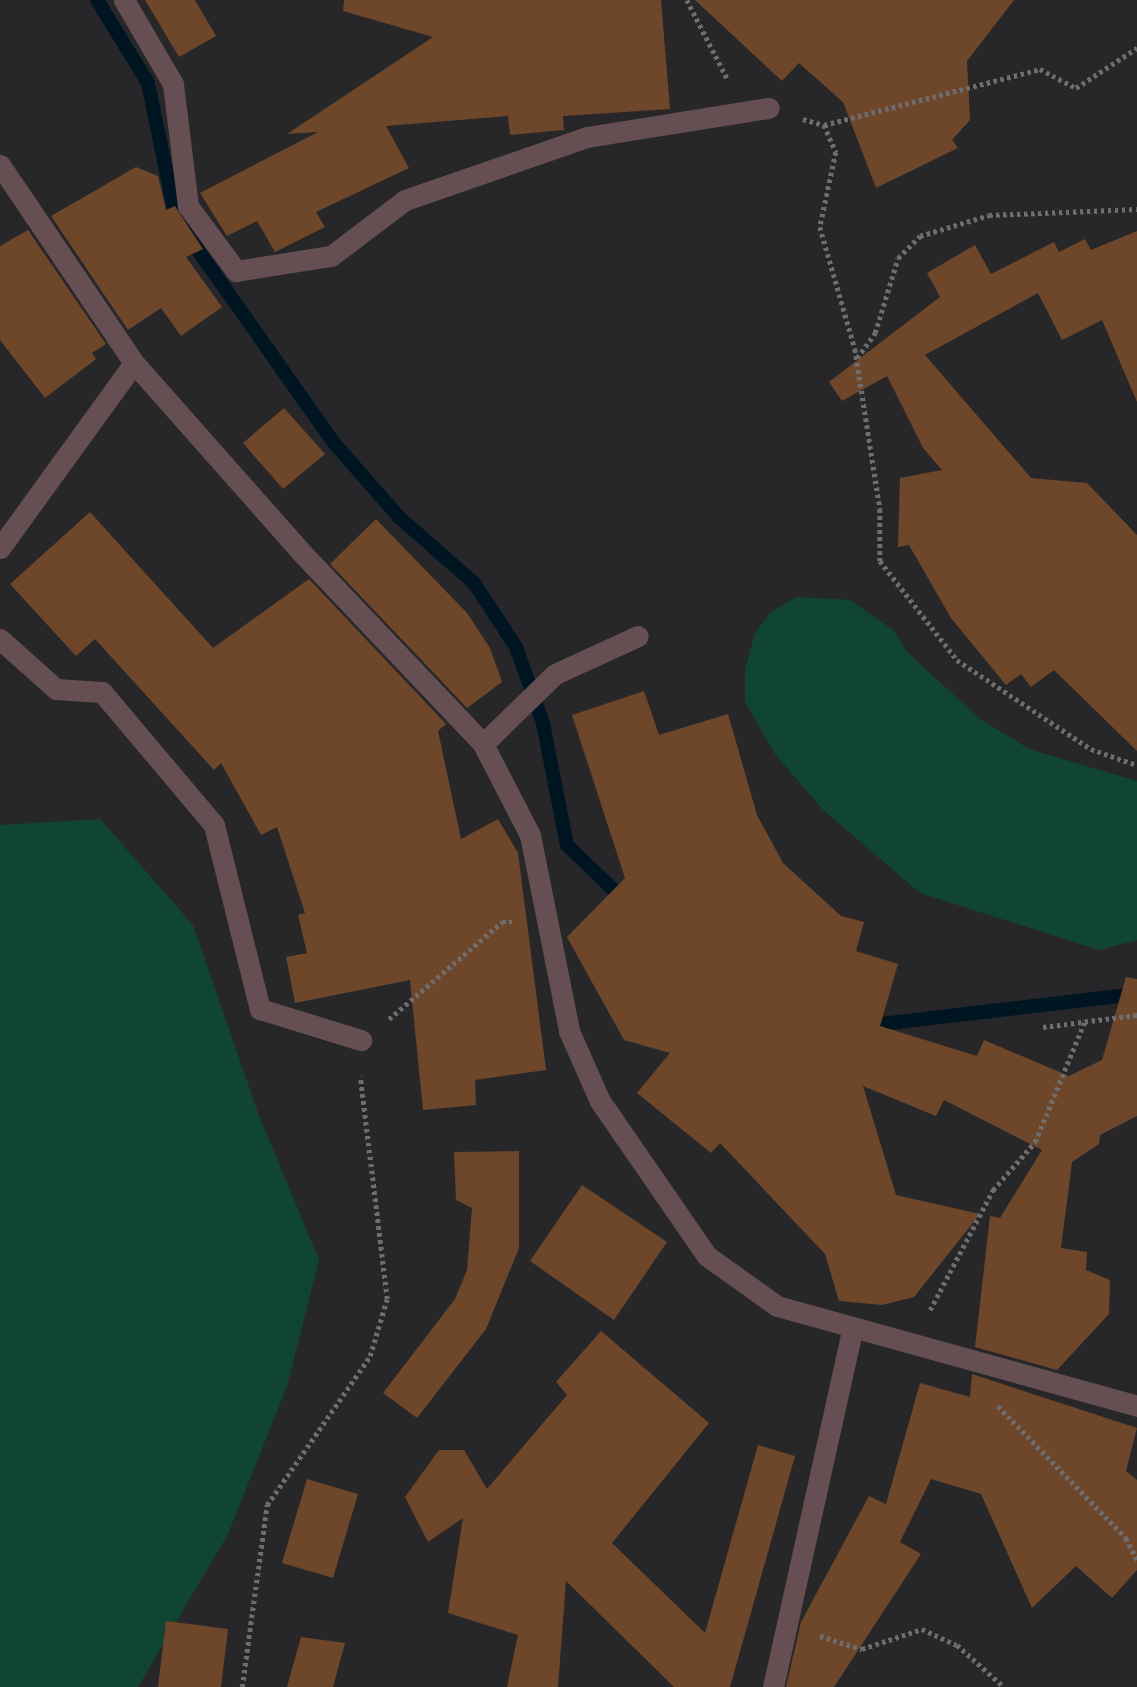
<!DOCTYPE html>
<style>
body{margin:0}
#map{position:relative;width:1137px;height:1687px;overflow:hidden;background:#272729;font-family:"Golos Text",sans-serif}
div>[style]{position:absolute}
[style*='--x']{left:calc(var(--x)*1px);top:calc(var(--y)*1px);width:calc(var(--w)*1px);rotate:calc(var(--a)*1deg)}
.green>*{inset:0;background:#0f4532}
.stream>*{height:14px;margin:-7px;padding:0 7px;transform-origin:7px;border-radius:7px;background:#001522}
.building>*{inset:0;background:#6e472a}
.path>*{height:4.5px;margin-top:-2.25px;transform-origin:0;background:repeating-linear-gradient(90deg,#6e6e70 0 3.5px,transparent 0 7px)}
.minor>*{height:21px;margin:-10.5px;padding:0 10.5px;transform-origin:10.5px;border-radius:10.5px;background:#664f52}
span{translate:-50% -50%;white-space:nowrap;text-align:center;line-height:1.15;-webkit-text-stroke:5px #101011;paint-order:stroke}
</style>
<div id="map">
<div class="green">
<i style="clip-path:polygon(796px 597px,850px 600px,893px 630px,907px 652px,979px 718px,1029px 749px,1137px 781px,1137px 940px,1099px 950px,920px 893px,822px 809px,775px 754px,745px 702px,745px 670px,755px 633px,770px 613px)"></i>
<i style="clip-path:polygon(100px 819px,193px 925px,258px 1113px,319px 1260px,287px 1386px,228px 1534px,138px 1687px,0 1687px,0 825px)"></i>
</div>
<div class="stream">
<i style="--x:97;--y:0;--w:97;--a:58.4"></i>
<i style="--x:148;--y:83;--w:139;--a:78.4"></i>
<i style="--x:176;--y:219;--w:274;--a:54.8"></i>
<i style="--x:334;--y:443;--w:100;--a:48.7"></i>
<i style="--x:400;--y:518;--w:98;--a:41.3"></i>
<i style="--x:474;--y:583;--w:77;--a:56.7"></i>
<i style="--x:516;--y:647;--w:81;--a:70.4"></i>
<i style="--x:543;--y:723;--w:124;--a:78.9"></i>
<i style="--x:567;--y:845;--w:82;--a:44"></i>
<i style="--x:864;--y:1026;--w:275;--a:-6.7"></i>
</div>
<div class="building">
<i style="clip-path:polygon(145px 0,195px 0,216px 36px,179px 57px)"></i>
<i style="clip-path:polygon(344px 0,661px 0,670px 109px,563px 116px,564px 130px,510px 135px,508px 116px,386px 126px,409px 168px,316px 212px,325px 227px,275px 252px,257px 221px,227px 236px,200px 193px,318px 132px,287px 134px,433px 37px,343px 11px)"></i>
<i style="clip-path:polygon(695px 0,1014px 0,967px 61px,970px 120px,952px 140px,958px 148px,876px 188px,843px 102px,799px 63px,782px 81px)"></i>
<i style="clip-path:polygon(136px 167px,158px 176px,166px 210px,175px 206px,203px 249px,186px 257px,222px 307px,181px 336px,161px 308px,128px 330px,51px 216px)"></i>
<i style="clip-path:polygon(28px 230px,106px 344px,92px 353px,96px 359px,45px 398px,0 340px,0 246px)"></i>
<i style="clip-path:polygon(1137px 231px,1137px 402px,1102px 320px,1062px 340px,1038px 293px,925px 355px,1031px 478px,1087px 483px,1137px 535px,1137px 751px,1054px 670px,1031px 687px,1021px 674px,1006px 685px,951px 618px,909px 545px,898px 547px,900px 478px,942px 470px,923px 448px,887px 376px,842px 401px,829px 382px,940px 297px,927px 273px,975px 245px,991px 274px,1054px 242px,1059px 252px,1085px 239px,1091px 250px)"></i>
<i style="clip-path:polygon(284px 408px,325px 454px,283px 489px,243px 443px)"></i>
<i style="clip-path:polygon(90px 512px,213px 648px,309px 579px,446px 724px,438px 731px,461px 839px,498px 819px,518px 853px,546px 1070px,475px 1080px,476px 1105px,423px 1110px,410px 980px,295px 1003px,286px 957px,307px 953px,298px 915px,305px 913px,277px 827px,261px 835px,221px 763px,214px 770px,95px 639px,76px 656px,10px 584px)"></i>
<i style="clip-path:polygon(376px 519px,467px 613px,490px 648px,502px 682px,467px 708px,330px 564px)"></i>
<i style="clip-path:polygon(644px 691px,659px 735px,728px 714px,757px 815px,783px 863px,841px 916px,864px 922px,856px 951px,898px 964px,880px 1026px,977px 1056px,984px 1040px,1069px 1076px,1102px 1060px,1126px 977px,1137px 979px,1137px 1116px,1100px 1135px,1099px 1144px,1072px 1162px,1061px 1248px,1087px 1252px,1086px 1270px,1110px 1280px,1109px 1314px,1057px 1370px,975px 1347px,990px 1216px,1000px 1218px,1042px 1150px,944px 1100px,936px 1116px,863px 1086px,896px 1195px,980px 1214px,914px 1297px,882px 1305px,839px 1301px,825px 1254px,720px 1143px,711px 1153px,637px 1093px,670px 1053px,624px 1040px,567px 937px,625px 878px,572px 715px)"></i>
<i style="clip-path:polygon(519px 1151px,519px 1248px,486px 1329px,417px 1418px,383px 1393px,455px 1299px,467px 1270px,472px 1208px,456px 1200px,454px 1152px)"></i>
<i style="clip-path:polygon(582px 1185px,667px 1242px,614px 1320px,530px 1261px)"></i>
<i style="clip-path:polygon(601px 1331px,709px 1423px,612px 1543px,705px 1633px,758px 1445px,795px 1456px,730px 1687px,674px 1687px,566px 1581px,558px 1687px,507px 1687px,518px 1635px,448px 1613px,463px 1518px,428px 1542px,405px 1497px,439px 1450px,464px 1450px,487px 1489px,567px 1395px,556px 1382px)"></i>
<i style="clip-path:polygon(972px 1374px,1137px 1428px,1126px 1471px,1137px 1480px,1137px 1570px,1112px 1598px,1076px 1566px,1032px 1608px,981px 1494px,931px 1479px,900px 1542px,921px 1554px,834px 1687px,786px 1687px,801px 1622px,869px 1496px,886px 1504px,920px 1383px,970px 1397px)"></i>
<i style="clip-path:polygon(307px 1479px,358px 1494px,333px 1578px,282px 1563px)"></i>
<i style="clip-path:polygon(166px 1621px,228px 1629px,221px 1687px,158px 1687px)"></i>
<i style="clip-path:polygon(301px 1637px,345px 1643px,333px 1687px,287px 1687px)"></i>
</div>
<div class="path">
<i style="--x:687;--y:0;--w:90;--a:62.9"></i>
<i style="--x:803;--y:119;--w:22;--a:16"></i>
<i style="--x:824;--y:125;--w:30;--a:66"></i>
<i style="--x:836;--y:152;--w:77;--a:102"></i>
<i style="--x:820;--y:227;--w:127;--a:74"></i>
<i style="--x:855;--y:349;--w:162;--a:81.1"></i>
<i style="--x:880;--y:509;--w:52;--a:90"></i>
<i style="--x:880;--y:561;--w:125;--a:52.1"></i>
<i style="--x:957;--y:660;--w:161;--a:33.6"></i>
<i style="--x:1091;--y:749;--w:49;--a:19.2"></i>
<i style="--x:824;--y:125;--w:223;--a:-14.5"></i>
<i style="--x:1040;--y:69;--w:41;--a:27.8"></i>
<i style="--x:1076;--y:88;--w:73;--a:-33.3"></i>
<i style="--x:857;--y:358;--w:31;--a:-54"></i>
<i style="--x:875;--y:333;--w:78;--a:-73"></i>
<i style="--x:898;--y:258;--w:31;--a:-45"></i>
<i style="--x:920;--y:236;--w:72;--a:-16.9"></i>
<i style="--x:989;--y:215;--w:148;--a:-2.3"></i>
<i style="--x:389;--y:1019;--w:149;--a:-40.6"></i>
<i style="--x:502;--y:922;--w:10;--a:0"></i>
<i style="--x:1043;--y:1027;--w:95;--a:-7.3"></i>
<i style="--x:930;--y:1310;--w:136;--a:-62.3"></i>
<i style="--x:993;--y:1190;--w:64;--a:-48.8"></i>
<i style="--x:1035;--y:1142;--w:129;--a:-67.6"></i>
<i style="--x:998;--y:1406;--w:184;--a:45.9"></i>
<i style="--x:1126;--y:1538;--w:25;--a:63"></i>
<i style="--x:820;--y:1636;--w:44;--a:17.2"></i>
<i style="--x:862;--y:1649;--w:63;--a:-18.4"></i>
<i style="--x:922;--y:1629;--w:38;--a:25"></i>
<i style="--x:957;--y:1645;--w:63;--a:41.8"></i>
<i style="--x:242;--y:1687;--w:184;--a:-82.2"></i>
<i style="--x:267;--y:1505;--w:181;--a:-55.3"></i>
<i style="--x:370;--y:1356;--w:59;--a:-73.4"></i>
<i style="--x:387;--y:1299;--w:224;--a:-96.9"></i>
</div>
<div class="minor">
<i style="--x:124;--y:0;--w:97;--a:59.7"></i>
<i style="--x:173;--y:84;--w:123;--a:83"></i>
<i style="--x:188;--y:206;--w:81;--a:53.6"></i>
<i style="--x:236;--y:271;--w:96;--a:-9"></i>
<i style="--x:331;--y:256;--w:93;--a:-37.1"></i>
<i style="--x:405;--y:200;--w:193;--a:-19.1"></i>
<i style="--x:587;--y:137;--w:184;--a:-9.1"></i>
<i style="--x:0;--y:165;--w:239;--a:55.9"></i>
<i style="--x:134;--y:363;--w:255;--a:48.5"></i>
<i style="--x:303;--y:554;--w:262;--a:46.5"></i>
<i style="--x:483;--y:744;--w:102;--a:62.7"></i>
<i style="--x:530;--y:835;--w:200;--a:78.7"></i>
<i style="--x:569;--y:1031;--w:77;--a:66.1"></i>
<i style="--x:600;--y:1101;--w:188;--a:55.4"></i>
<i style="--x:707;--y:1256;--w:86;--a:35.5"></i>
<i style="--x:777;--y:1306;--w:374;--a:15.5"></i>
<i style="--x:0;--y:548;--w:228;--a:-54.1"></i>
<i style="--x:0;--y:639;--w:75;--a:41.8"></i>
<i style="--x:56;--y:689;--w:46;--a:3.7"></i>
<i style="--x:102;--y:692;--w:174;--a:49.9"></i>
<i style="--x:214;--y:825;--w:190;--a:76"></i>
<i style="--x:260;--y:1009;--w:106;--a:17.1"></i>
<i style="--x:483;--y:744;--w:100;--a:-44.2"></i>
<i style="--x:555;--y:674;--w:91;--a:-24.6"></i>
<i style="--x:773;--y:1687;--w:365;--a:-77.5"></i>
</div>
</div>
